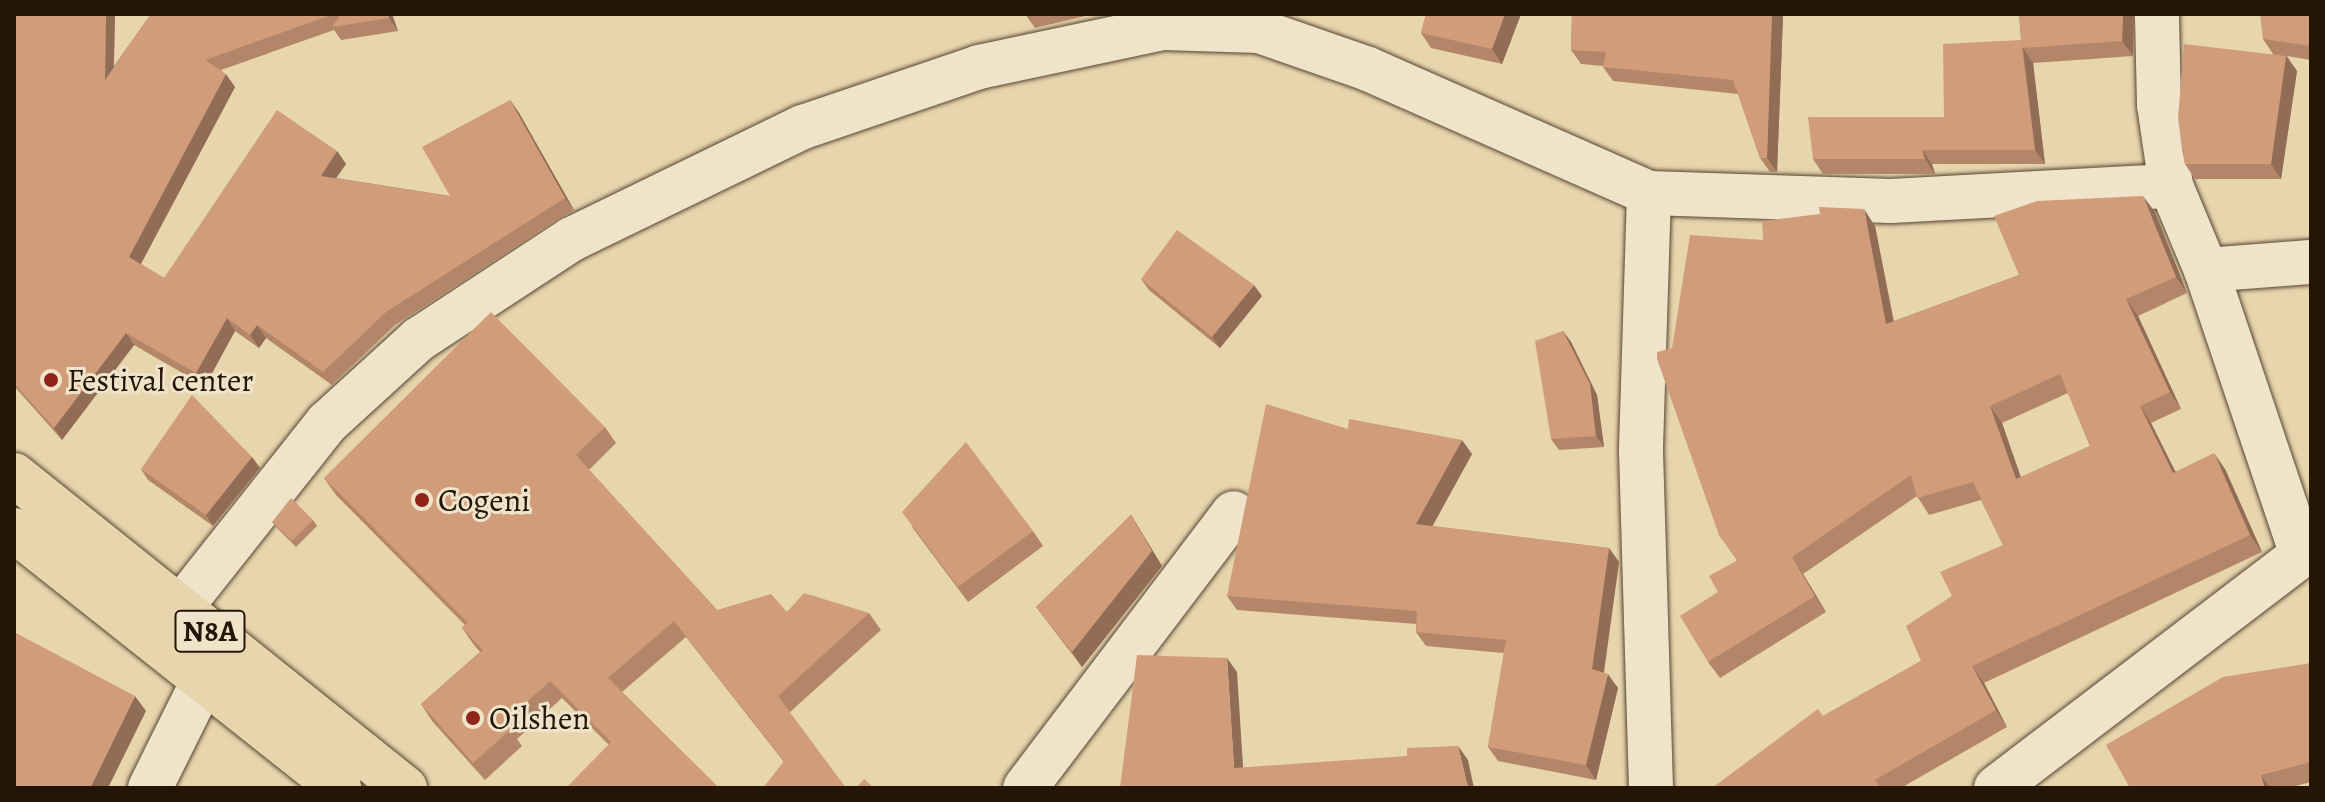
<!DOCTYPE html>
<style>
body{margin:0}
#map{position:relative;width:2325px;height:802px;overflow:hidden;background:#e7d5ae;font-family:Alegreya,serif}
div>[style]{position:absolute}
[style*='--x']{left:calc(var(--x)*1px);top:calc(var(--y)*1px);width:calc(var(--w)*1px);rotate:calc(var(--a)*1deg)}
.roads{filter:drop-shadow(0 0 2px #564531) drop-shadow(0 0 2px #564531)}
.minor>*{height:44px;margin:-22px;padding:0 22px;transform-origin:22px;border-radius:22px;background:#efe4ca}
.trunk>*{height:44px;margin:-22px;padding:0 22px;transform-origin:22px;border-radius:22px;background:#e7d5ae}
.wall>*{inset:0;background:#b48669}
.shaded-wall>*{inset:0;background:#926d55}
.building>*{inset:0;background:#d19c7a}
.dots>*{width:22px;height:22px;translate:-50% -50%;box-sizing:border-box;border:4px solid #efe4ca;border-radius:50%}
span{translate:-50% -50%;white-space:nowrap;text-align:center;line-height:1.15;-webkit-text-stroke:6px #efe4ca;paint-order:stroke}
.shield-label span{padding:2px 6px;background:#efe4ca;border:2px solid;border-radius:6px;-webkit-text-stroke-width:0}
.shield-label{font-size:30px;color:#251507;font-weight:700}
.poi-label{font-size:32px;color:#251507}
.left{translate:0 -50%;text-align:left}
.frame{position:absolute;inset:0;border:16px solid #251507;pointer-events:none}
</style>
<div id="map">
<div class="roads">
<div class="minor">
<i style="--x:1649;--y:193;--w:258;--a:91.8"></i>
<i style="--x:1641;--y:451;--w:337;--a:88.3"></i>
<i style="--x:2206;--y:270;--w:105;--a:-4.4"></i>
<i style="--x:158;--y:636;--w:272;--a:-51.6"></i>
<i style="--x:327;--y:423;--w:125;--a:-42.4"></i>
<i style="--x:419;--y:339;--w:183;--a:-33.2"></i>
<i style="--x:572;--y:239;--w:257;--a:-25.9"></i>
<i style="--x:803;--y:127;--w:186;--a:-18.8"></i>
<i style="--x:979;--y:67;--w:188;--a:-12"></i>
<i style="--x:1163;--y:28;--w:96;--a:1.8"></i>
<i style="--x:1259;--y:31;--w:115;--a:19.2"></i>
<i style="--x:1368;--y:69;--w:307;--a:23.8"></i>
<i style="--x:1649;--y:193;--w:242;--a:1.9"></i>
<i style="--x:1891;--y:201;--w:280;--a:-3.1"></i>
<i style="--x:150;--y:788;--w:122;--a:-63.6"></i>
<i style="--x:1025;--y:788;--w:345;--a:-52.8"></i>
<i style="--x:1996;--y:788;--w:385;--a:-37.3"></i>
<i style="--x:2302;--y:555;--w:301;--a:-108.6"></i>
<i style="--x:2206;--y:270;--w:91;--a:-112.6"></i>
<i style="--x:2171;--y:186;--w:82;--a:-98.4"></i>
<i style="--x:2159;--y:105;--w:91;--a:-91.3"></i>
</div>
<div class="trunk">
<i style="--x:14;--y:475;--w:501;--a:38.68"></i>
<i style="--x:14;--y:530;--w:415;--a:38.4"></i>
</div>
</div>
<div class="wall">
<i style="clip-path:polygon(14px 14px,115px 14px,114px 66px,151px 14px,392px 14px,398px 31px,341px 40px,334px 30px,221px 70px,235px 87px,141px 264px,164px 278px,337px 151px,346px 164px,336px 178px,450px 196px,510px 100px,519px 113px,574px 210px,395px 325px,332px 385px,266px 338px,259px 348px,235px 331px,205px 386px,134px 345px,62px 440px,14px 386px)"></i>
<i style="clip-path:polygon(1025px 14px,1094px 14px,1035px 28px)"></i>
<i style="clip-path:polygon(1426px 14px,1521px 14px,1502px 64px,1431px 48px,1421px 33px)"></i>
<i style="clip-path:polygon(1572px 14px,1781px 14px,1783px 17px,1777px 172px,1770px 172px,1760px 158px,1738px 94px,1613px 81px,1603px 67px,1603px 66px,1581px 64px,1571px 50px)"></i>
<i style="clip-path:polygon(2019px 14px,2134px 14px,2133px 56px,2033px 63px,2045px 164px,1932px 164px,1935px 174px,1823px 174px,1813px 159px,1944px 117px,2021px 40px)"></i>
<i style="clip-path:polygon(2311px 14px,2311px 60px,2287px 56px,2297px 71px,2281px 179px,2195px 179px,2185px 164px,2182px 149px,2273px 54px,2263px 39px)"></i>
<i style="clip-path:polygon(evenodd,2155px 212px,2187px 293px,2138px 316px,2181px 409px,2151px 423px,2175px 471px,2225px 469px,2262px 552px,1984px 683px,2007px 727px,1901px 788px,1712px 788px,1823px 716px,1921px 661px,1952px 596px,2003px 545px,1981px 500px,1929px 515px,1917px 496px,1803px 574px,1826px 612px,1720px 678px,1708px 662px,1718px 592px,1737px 560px,1719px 535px,1672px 348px,1763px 240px,1875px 226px,1894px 321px,2019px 275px,2155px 212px,2068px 393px,2090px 446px,2021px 477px,2002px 423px,2068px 393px)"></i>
<i style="clip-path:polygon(1141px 279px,1262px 296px,1220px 348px,1149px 290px)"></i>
<i style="clip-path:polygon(1563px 331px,1571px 342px,1597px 395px,1604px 447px,1559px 450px,1551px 439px)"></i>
<i style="clip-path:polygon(605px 427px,616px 443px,589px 470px,717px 610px,869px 613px,881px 630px,790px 712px,784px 762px,686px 637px,622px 692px,719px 788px,608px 744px,562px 698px,517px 739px,522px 746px,485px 780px,432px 721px,421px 704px,480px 652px,474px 645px,462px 628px,465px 625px,336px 495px,324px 478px)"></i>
<i style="clip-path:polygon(1348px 429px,1472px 454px,1432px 526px,1609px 548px,1619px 562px,1604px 673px,1618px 688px,1596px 780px,1498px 761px,1488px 747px,1504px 653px,1426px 646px,1416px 632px,1416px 624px,1237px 610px,1227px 596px)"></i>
<i style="clip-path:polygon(252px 457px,260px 468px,213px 526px,148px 480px,141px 469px)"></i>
<i style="clip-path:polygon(1131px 515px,1162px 566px,1082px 667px,1036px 607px)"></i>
<i style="clip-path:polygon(313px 520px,317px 526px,296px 547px,276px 527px,272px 522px)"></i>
<i style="clip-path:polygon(912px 527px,1033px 531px,1043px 546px,968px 602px)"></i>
<i style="clip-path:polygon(2311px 663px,2311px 782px,2288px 788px,2130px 788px)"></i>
</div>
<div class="shaded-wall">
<i style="clip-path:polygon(106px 14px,115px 14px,113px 92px,105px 80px)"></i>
<i style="clip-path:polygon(388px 14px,392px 14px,398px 31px,389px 18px)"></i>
<i style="clip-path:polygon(1505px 14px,1521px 14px,1502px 64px,1492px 49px)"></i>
<i style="clip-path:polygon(1772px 14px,1781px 14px,1783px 17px,1777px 172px,1767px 158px)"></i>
<i style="clip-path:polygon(2123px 14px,2134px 14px,2133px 56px,2122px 41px)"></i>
<i style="clip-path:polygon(2023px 48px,2033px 63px,2045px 164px,2035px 150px)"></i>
<i style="clip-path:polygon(2286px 56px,2297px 71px,2281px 179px,2271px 164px)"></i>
<i style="clip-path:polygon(226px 74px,235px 87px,138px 269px,129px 257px)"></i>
<i style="clip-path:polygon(510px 100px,519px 113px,574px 210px,565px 198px)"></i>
<i style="clip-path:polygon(1922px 150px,1932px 164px,1935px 174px,1925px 159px)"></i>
<i style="clip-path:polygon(337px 151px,346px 164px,329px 188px,321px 176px)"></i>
<i style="clip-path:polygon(2143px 196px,2155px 212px,2187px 293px,2176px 277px)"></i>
<i style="clip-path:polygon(1864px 209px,1875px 226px,1897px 341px,1886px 324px)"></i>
<i style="clip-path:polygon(1254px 285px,1262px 296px,1220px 348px,1212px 337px)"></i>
<i style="clip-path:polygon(2126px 299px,2138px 316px,2181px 409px,2170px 392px)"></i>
<i style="clip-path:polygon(227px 318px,235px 331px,205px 386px,196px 373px)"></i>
<i style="clip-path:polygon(257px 325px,266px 338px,259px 348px,250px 335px)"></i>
<i style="clip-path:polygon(1563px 331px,1571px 342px,1597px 395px,1604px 447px,1596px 436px)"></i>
<i style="clip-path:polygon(126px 333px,134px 345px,62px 440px,54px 428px)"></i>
<i style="clip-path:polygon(1990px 406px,2002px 423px,2027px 496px,2016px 479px)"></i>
<i style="clip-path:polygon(2140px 406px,2151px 423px,2184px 489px,2173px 473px)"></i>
<i style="clip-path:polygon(1462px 440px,1472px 454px,1426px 538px,1416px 524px)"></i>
<i style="clip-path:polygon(2214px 453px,2225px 469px,2262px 552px,2250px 535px)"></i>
<i style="clip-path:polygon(252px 457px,260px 468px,213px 526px,206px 515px)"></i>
<i style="clip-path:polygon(1131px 515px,1162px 566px,1082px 667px,1072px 652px)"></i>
<i style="clip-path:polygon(1609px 548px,1619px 562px,1602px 684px,1592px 669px)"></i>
<i style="clip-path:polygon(1792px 557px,1803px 574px,1826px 612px,1815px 596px)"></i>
<i style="clip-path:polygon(1227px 658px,1237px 672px,1244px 782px,1234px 768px)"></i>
<i style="clip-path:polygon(1972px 666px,1984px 683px,2007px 727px,1996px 710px)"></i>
<i style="clip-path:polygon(1608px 674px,1618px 688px,1596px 780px,1586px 765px)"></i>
<i style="clip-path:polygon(135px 696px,146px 711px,108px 788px,90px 788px)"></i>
<i style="clip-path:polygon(1458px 746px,1468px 760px,1474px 788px,1468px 788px)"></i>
<i style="clip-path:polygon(2261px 775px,2270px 788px,2265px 788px)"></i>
</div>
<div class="building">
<i style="clip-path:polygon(14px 14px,106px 14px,105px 80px,151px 14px,334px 14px,205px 60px,226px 74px,129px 257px,164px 278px,277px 110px,337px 151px,321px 176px,450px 196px,422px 147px,510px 100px,565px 198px,386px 312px,323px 372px,257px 325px,250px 335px,227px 318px,196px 373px,126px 333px,54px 428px,14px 383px)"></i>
<i style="clip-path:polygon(341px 14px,388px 14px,389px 18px,332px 27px)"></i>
<i style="clip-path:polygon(1426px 14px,1505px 14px,1492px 49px,1421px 33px)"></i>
<i style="clip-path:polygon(1572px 14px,1772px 14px,1767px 158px,1760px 158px,1733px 80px,1603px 67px,1606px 52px,1571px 50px)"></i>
<i style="clip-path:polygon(2019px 14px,2123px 14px,2122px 41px,2022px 48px)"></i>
<i style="clip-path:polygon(2260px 14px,2311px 14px,2311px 46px,2263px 39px)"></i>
<i style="clip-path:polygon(2021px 40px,2035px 150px,1922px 150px,1925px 159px,1813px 159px,1808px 117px,1944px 117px,1943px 44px)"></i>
<i style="clip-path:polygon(2184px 44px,2286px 56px,2271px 164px,2185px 164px,2183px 150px,2187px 149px,2182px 149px,2178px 118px)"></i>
<i style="clip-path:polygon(evenodd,2143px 196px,2176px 277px,2126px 299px,2170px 392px,2140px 406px,2173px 473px,2214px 453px,2250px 535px,1972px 666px,1996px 710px,1875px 780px,1881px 788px,1712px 788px,1818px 709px,1823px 716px,1921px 661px,1906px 626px,1952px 596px,1940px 572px,2003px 545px,1973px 482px,1917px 498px,1911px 475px,1792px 557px,1815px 596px,1708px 662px,1680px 616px,1718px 592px,1709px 576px,1738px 560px,1719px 535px,1657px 359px,1657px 352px,1672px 348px,1690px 235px,1763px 240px,1762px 221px,1820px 214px,1819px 207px,1864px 209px,1886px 324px,2019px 275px,1994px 216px,2037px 201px,2143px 196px,2060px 374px,2090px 446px,2016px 479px,1990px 406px,2060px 374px)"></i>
<i style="clip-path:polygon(1177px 230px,1254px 285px,1212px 337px,1141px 279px)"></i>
<i style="clip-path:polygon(491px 312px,605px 427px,576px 455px,717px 610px,771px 594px,787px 612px,804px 593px,869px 613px,778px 696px,846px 788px,763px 788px,784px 761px,674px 621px,608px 678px,719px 788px,566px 788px,611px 742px,550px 681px,504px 723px,510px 730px,473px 763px,421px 704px,483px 650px,462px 628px,468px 623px,324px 478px)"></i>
<i style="clip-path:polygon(1563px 331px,1590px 384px,1596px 436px,1551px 439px,1535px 341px)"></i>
<i style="clip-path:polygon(192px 395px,252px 457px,206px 515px,141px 469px)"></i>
<i style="clip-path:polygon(1266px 404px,1348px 429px,1349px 419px,1462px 440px,1416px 524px,1609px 548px,1592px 669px,1608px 674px,1586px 765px,1488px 747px,1506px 640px,1416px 632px,1417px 611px,1227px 596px)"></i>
<i style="clip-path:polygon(966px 442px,1033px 531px,958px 587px,902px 512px)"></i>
<i style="clip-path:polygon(291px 498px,313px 520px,292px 541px,272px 522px)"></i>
<i style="clip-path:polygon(1131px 515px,1152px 551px,1072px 652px,1036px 607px)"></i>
<i style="clip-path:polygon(14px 632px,135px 696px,90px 788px,14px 788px)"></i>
<i style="clip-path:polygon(1137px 655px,1227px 658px,1234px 768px,1407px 756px,1407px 748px,1458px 746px,1468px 788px,1120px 788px)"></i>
<i style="clip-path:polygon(2311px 663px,2311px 762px,2261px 775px,2265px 788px,2130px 788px,2106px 745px,2223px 677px)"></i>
<i style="clip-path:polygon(864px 779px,874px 788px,856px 788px)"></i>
</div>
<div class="dots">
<i style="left:51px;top:380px;background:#8f2418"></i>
<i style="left:422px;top:500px;background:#8f2418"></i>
<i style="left:473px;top:718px;background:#8f2418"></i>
</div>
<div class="shield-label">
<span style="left:210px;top:631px">N8A</span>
</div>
<div class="poi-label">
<span class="left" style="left:67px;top:380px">Festival center</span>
<span class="left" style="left:438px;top:500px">Cogeni</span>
<span class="left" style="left:489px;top:718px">Oilshen</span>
</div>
<div class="frame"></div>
</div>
